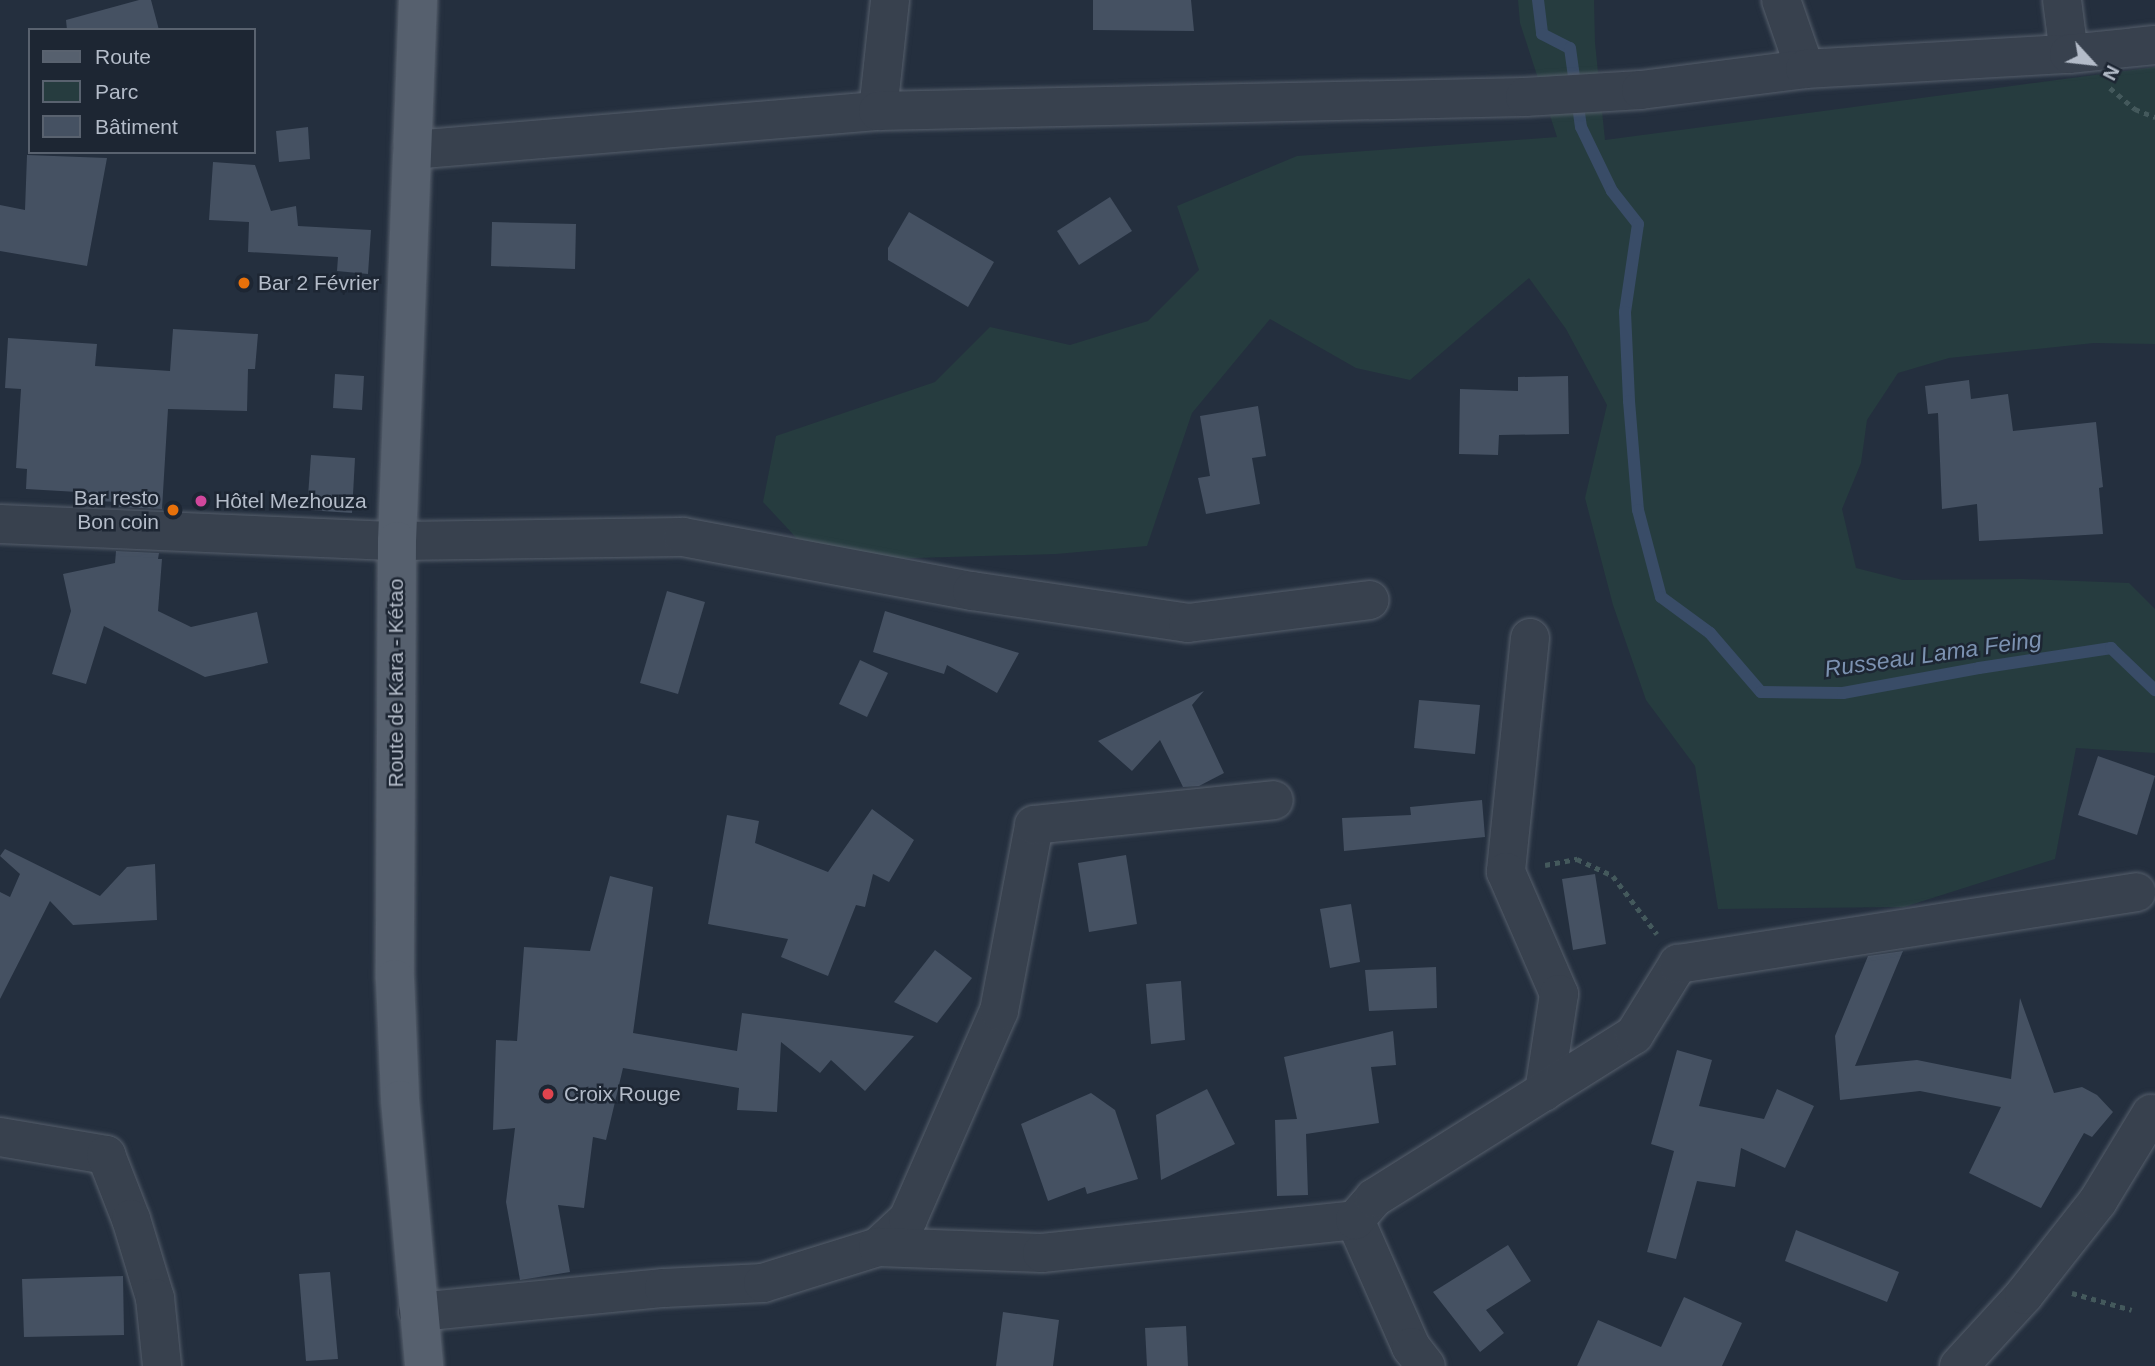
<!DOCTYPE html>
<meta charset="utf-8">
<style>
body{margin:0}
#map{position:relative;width:2155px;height:1366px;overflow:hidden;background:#242f3e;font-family:Helvetica,sans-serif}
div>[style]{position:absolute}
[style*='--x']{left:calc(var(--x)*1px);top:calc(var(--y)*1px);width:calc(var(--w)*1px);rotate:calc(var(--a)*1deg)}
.green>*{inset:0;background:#263c3f}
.stream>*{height:12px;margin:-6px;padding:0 6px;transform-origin:6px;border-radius:6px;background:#394c67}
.building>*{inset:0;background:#455162}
.path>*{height:4.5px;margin-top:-2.25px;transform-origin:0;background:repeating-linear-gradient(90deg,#44595c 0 5px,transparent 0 10px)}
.roads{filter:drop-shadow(0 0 2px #565f6c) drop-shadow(0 0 2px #565f6c)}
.minor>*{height:38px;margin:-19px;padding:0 19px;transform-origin:19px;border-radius:19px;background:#38414e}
.major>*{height:38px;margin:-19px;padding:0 19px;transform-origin:19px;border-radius:19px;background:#56606e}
.dots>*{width:19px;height:19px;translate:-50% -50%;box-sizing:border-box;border:4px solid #1d2633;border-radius:50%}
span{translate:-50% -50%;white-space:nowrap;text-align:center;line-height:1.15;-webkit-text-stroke:5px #1d2633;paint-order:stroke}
.poi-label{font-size:21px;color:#b4bcc9}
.left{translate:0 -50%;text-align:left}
.right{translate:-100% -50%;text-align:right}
.street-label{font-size:21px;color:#b4bcc9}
.water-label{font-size:23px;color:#7c92b1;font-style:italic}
.legend{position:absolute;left:28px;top:28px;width:228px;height:126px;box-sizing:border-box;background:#1d2633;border:2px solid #59626f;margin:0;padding:9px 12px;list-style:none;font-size:21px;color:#b4bcc9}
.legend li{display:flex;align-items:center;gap:14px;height:35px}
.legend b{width:35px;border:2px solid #59626f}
.north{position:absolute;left:2057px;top:28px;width:70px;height:70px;-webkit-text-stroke:5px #1d2633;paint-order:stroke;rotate:117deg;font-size:19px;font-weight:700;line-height:28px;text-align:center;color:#b4bcc9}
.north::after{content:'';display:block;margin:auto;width:24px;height:32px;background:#b4bcc9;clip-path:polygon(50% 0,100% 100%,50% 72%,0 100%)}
</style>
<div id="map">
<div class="green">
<i style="clip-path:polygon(1518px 0,1594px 0,1595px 43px,1605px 140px,2155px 67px,2155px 344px,2094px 343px,1949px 358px,1898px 373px,1867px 420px,1861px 463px,1842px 509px,1856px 568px,1903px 580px,2023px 579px,2129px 583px,2155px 609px,2155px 753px,2076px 748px,2055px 859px,1904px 907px,1718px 909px,1695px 766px,1646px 700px,1613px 605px,1585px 498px,1607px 405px,1566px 329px,1529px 278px,1410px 380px,1356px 368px,1270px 319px,1192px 413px,1147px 546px,1056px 554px,880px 559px,803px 545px,763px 502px,776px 436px,935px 382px,990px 327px,1070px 345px,1148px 321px,1199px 270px,1177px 206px,1297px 156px,1557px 137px,1520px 23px)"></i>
</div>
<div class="stream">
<i style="--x:1538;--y:0;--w:34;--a:83"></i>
<i style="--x:1542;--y:34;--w:31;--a:27"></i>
<i style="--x:1570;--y:48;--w:80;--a:82.1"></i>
<i style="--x:1581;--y:127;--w:71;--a:64.2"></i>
<i style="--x:1612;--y:191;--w:42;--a:51.8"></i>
<i style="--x:1638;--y:224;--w:89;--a:98.4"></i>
<i style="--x:1625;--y:312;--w:89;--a:87.4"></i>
<i style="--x:1629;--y:401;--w:109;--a:85.3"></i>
<i style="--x:1638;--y:510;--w:90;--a:75.2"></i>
<i style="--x:1661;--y:597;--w:61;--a:36.3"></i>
<i style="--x:1710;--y:633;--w:78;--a:49.2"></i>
<i style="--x:1761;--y:692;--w:82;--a:0.7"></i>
<i style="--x:1843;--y:693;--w:138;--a:-10.4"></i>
<i style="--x:1979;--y:668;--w:134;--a:-8.6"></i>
<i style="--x:2111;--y:648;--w:61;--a:43.7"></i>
</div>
<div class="building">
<i style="clip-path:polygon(139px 0,151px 0,159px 30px,67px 30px,66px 20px)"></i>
<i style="clip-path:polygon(1093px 0,1191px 0,1194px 31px,1093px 30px)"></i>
<i style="clip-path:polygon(308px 127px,310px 159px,279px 162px,276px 131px)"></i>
<i style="clip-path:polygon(27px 155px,107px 158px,87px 266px,0 251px,0 205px,25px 210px)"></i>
<i style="clip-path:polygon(213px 162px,255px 165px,271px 211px,296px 206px,298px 226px,371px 230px,368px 274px,337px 271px,338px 257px,248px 252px,249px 222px,209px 220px)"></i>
<i style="clip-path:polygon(1110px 197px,1132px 231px,1079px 265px,1057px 231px)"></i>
<i style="clip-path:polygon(909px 212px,994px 262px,968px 307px,888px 260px,888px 248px)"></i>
<i style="clip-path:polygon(492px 222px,576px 224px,575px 269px,491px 266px)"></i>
<i style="clip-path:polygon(173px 329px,258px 334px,255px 369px,248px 369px,247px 411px,168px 409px,162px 509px,119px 507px,119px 502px,94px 501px,95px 493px,26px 489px,27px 469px,16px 468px,21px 389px,5px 388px,8px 338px,97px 344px,95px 366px,170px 371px)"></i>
<i style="clip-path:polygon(335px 374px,364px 376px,362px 410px,333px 408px)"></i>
<i style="clip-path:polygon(1568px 376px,1569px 434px,1499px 435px,1498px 455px,1459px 454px,1460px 389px,1518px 391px,1518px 377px)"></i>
<i style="clip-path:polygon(1969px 380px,1971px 399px,2008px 394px,2013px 431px,2096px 422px,2103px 487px,2099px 488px,2103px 534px,1979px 541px,1977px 504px,1942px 509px,1938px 413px,1928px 414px,1925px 386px)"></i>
<i style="clip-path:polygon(1258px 406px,1266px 456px,1252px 458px,1260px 504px,1206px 514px,1198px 478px,1210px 476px,1200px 416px)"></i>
<i style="clip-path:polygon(311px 455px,355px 458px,352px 513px,307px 510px)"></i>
<i style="clip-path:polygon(116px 551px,159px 553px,158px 559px,162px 559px,158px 611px,191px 627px,257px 612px,268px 663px,205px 677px,104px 626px,86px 684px,52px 674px,71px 611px,63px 574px,115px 563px)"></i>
<i style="clip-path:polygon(667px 591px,705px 602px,678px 694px,640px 683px)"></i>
<i style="clip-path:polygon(885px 611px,1019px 653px,997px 693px,947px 665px,944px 674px,873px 652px)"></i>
<i style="clip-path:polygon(860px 660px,888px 673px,867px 717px,839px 704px)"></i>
<i style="clip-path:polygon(1204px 691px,1192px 705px,1224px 773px,1199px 786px,1183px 787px,1160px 740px,1132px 771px,1098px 741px)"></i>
<i style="clip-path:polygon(1419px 700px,1480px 705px,1475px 754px,1414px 748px)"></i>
<i style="clip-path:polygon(2098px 756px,2155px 776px,2137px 835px,2078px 815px)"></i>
<i style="clip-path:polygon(1482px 800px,1485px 837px,1344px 851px,1342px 818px,1411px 815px,1410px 807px)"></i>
<i style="clip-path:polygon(872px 809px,914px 840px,889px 882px,873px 874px,865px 907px,856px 905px,828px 976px,781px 957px,788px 939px,708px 924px,727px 815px,759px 821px,755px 843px,828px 872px)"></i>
<i style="clip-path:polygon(5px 849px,100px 896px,127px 867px,155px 864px,157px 920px,73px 925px,50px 901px,0 999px,0 892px,10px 897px,20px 874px,0 856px)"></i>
<i style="clip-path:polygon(1126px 855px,1137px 924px,1089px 932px,1078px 863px)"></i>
<i style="clip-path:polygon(1595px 874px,1606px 944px,1573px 950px,1562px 879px)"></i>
<i style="clip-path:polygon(610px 876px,653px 887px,633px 1033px,737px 1051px,742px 1013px,914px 1036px,865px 1091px,831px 1060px,820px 1073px,781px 1042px,777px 1112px,737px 1110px,739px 1088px,623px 1068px,606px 1140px,593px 1137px,584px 1208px,558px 1205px,570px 1272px,520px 1280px,506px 1202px,515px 1128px,493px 1130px,496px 1040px,517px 1041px,524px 947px,590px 951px)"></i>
<i style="clip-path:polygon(1351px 904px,1360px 962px,1330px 968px,1320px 909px)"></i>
<i style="clip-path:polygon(935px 950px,972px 978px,937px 1023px,894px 1002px)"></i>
<i style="clip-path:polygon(1903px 951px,1855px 1066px,1917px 1060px,2011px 1079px,2020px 998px,2054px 1093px,2082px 1087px,2097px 1095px,2113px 1112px,2092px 1137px,2084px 1133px,2041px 1208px,1969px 1173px,2001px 1107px,1920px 1091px,1840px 1100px,1835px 1036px,1868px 956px)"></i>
<i style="clip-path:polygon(1436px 967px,1437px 1008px,1369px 1011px,1365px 970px)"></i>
<i style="clip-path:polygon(1181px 981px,1185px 1040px,1151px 1044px,1146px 984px)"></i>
<i style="clip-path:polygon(1393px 1031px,1396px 1065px,1371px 1067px,1379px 1123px,1306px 1134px,1308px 1195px,1277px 1196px,1275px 1120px,1297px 1119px,1284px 1057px)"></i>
<i style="clip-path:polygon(1677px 1050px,1712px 1060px,1699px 1106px,1764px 1119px,1777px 1089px,1814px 1106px,1785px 1168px,1741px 1148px,1735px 1187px,1697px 1181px,1676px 1259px,1647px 1252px,1674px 1151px,1651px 1144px)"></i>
<i style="clip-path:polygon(1207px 1089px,1235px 1144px,1161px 1180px,1156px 1115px)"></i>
<i style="clip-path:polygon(1091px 1093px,1115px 1110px,1138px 1179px,1087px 1194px,1085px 1187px,1048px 1201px,1021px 1124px)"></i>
<i style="clip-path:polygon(1796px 1230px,1899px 1272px,1887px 1302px,1785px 1261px)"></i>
<i style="clip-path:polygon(1508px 1245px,1531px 1281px,1486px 1310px,1504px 1333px,1480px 1352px,1433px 1292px)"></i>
<i style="clip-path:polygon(330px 1272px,338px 1359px,306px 1361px,299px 1274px)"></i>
<i style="clip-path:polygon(123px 1276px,124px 1335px,24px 1337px,22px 1279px)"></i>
<i style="clip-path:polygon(1684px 1297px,1742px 1323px,1722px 1366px,1577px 1366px,1598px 1320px,1661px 1347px)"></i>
<i style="clip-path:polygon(1003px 1312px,1059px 1320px,1053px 1366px,996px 1366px)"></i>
<i style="clip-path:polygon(1186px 1326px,1188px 1366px,1147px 1366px,1145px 1328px)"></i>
</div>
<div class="path">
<i style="--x:2110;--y:88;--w:33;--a:40"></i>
<i style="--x:2135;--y:109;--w:22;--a:22"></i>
<i style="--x:1545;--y:865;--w:33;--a:-11"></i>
<i style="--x:1577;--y:859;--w:40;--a:25"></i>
<i style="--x:1613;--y:876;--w:73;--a:52.8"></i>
<i style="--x:2072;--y:1293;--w:62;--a:15.8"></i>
</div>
<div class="roads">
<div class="minor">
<i style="--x:1781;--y:0;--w:73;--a:70.8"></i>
<i style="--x:2062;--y:0;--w:54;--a:82.6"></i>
<i style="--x:878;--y:111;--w:112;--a:-83.8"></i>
<i style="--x:412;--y:150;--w:468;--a:-4.8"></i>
<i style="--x:878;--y:111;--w:647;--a:-1.24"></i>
<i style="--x:1525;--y:97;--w:116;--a:-3.5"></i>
<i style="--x:1641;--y:90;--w:165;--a:-7.3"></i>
<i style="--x:1805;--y:69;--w:264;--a:-3.3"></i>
<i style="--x:2069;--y:54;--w:86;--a:-6"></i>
<i style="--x:0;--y:524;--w:397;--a:2.5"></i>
<i style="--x:397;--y:541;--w:286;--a:-0.8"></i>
<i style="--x:683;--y:537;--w:294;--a:10.6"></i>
<i style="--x:972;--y:591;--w:218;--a:8.4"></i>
<i style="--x:1188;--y:623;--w:183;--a:-7.2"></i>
<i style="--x:1530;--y:638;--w:235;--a:95.9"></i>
<i style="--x:1506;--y:872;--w:133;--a:66.5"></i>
<i style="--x:1559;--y:994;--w:99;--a:98.7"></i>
<i style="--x:0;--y:1137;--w:108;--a:9.6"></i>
<i style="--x:106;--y:1155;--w:69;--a:68.7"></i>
<i style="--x:131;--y:1219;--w:83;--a:73.1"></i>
<i style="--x:155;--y:1298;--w:68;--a:84.1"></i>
<i style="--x:1355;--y:1220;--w:139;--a:66.2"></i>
<i style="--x:1411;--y:1347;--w:24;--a:52"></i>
<i style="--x:878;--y:1247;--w:41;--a:-43"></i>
<i style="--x:908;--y:1219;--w:227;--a:-66.4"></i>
<i style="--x:999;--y:1011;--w:189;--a:-79.3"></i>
<i style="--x:1034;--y:825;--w:241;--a:-5.9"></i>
<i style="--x:418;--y:1312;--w:247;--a:-5.6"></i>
<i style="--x:664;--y:1288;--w:99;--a:-2.9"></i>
<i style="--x:763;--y:1283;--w:121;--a:-17.4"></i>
<i style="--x:878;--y:1247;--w:164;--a:2.1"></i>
<i style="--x:1042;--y:1253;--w:315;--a:-6"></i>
<i style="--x:1355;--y:1220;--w:29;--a:-49"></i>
<i style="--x:1374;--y:1198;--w:307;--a:-32.1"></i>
<i style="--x:1634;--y:1035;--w:84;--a:-58.2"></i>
<i style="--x:1678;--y:964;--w:464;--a:-8.9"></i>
<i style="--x:1959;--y:1366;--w:96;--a:-47.5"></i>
<i style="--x:2024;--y:1295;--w:120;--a:-51.8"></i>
<i style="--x:2098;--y:1201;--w:102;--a:-58.7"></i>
</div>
<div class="major">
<i style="--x:418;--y:0;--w:541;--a:92.22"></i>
<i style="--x:397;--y:541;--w:438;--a:90.3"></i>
<i style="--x:395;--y:979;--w:121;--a:87.6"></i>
<i style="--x:400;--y:1100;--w:267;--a:84.8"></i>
</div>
</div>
<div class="dots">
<i style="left:244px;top:283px;background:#e8710a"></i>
<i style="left:201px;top:501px;background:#d1479c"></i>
<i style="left:173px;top:510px;background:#e8710a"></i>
<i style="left:548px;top:1094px;background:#e0444e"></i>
</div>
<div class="poi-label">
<span class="left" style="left:258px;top:283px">Bar 2 Février</span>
<span class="right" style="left:159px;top:510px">Bar resto<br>Bon coin</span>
<span class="left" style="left:215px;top:501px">Hôtel Mezhouza</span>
<span class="left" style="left:564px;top:1094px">Croix Rouge</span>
</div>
<div class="street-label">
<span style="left:396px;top:683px;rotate:-90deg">Route de Kara - Kétao</span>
</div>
<div class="water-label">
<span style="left:1933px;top:654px;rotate:-8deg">Russeau Lama Feing</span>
</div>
<ul class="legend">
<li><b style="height:9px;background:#56606e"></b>Route</li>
<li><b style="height:19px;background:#263c3f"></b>Parc</li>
<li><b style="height:19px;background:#455162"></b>Bâtiment</li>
</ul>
<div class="north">N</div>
</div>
